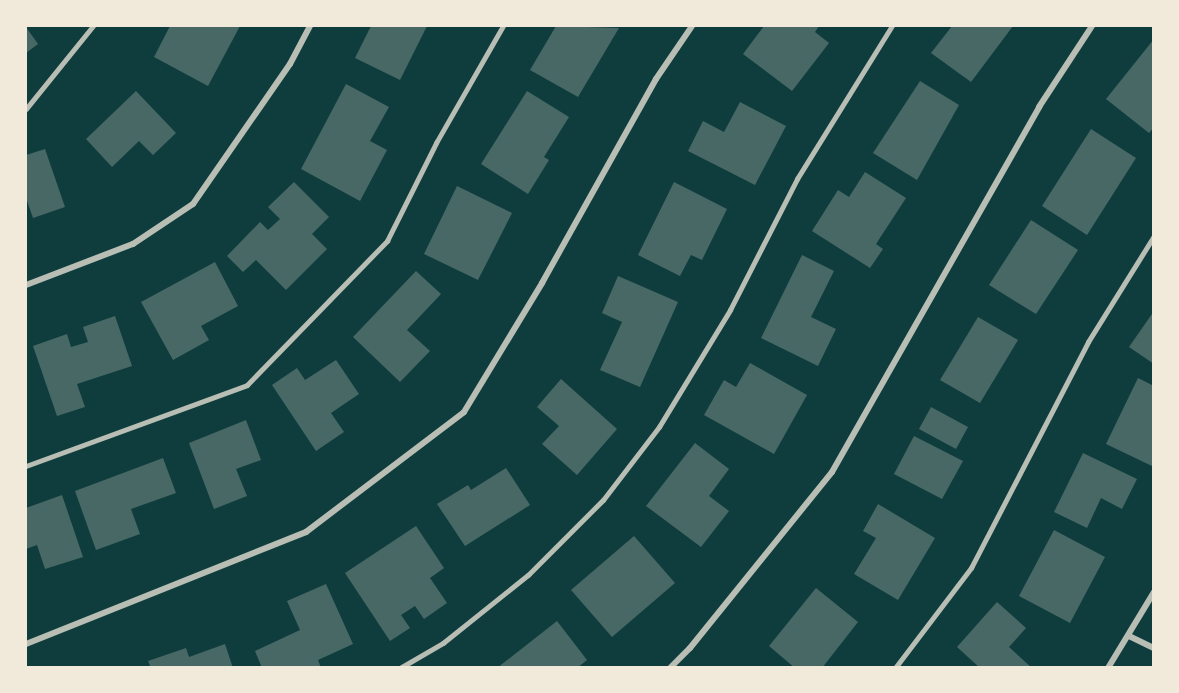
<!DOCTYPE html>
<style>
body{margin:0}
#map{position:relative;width:1179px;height:693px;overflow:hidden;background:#0f3d3e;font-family:Lato,sans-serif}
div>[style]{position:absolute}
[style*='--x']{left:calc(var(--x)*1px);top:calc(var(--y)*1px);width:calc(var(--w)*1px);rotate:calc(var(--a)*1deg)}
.building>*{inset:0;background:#486865}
.service>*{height:4.5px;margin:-2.25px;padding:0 2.25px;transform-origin:2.25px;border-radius:2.25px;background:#b8beb3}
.minor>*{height:6px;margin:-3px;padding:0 3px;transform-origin:3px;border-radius:3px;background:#b8beb3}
span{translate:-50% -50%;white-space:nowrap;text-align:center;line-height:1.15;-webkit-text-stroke:6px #f1e9da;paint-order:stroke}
.frame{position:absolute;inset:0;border:27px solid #f1e9da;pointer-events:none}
</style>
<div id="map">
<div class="building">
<i style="clip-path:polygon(170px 26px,240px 26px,208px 86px,154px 57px)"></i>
<i style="clip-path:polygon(371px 26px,427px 26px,400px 80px,355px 58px)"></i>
<i style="clip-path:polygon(556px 26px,619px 28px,578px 97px,530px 70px)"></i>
<i style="clip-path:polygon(764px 26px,819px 26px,815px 32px,829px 43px,792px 91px,743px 54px)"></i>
<i style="clip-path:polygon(952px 26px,1013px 26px,971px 82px,931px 53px)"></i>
<i style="clip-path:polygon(26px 27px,38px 44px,26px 53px)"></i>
<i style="clip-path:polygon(1154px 39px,1154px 127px,1149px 133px,1106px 99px)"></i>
<i style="clip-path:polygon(920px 81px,959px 105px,917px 180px,873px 153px)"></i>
<i style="clip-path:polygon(346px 84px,389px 107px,370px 141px,387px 150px,360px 201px,301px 169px)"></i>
<i style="clip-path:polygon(136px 91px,176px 133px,153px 155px,139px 141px,112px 167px,86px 139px)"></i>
<i style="clip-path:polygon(527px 91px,569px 117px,544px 157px,549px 160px,528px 194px,481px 164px)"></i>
<i style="clip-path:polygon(740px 102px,786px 126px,755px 185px,688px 151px,703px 121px,724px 132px)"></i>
<i style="clip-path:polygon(1091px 129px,1136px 158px,1087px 235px,1042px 206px)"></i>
<i style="clip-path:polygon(45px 149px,65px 207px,33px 218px,26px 198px,26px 155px)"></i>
<i style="clip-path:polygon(865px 172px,906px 198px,876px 244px,883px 249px,870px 268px,812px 231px,838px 190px,849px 197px)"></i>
<i style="clip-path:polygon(294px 182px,329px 217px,312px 234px,327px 249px,286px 290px,256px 260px,243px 272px,227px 256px,260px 222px,268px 230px,280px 219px,268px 207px)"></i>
<i style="clip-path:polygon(674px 182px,727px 209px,702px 260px,691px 255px,680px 276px,638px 255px)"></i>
<i style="clip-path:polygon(457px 186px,512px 213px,478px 280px,424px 254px)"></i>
<i style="clip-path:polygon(1031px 220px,1078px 250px,1036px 314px,989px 285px)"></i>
<i style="clip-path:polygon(802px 255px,834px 271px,811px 317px,836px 329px,818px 366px,761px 338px)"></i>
<i style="clip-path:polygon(215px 262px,238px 306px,201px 326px,209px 340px,173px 360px,141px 302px)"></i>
<i style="clip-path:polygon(416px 271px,441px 294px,407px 330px,430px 351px,400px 382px,353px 337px)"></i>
<i style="clip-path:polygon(618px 276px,678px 302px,640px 387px,600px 370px,622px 322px,602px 313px)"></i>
<i style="clip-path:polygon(1154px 311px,1154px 364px,1129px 347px)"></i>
<i style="clip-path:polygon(115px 316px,132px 366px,77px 384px,85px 407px,57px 416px,33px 346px,67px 334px,71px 347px,88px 342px,83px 327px)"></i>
<i style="clip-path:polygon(978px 317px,1018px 340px,980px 403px,940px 380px)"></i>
<i style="clip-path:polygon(336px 360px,359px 394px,331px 413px,344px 432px,316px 451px,272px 385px,297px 368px,305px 380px)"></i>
<i style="clip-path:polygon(750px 363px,807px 395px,774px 454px,704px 415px,724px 380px,736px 387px)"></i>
<i style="clip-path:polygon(1138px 378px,1154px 386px,1154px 467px,1106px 444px)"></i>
<i style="clip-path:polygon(561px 379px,617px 429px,577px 475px,542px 444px,559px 426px,537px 407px)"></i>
<i style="clip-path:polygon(931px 407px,968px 427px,956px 449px,919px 429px)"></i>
<i style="clip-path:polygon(246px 420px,261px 460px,236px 469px,247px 496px,214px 509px,189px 443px)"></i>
<i style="clip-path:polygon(914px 436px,963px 461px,942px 499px,894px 474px)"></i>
<i style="clip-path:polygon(695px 443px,729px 469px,709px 496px,729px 511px,701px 547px,646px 506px)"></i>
<i style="clip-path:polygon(1083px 453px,1137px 479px,1122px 509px,1101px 498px,1087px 528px,1054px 512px)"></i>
<i style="clip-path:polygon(163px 458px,176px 493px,131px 509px,140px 534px,96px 550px,75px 491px)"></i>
<i style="clip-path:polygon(506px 468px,530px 505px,465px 546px,437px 504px,468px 485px,471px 490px)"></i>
<i style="clip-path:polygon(62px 495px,83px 557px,45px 569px,37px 545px,26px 549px,26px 508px)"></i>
<i style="clip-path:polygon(878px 504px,935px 538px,898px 600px,854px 574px,876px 538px,863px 531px)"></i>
<i style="clip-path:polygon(416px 526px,444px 568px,430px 578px,447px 603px,424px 619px,415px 606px,401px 615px,410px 628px,390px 641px,345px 573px)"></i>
<i style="clip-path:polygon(1054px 530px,1105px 557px,1070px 623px,1019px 596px)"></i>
<i style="clip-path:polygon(634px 536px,675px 583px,612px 637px,571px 590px)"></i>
<i style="clip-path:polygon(326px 584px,353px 644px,318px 660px,321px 668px,262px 668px,255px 651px,300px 630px,287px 601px)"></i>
<i style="clip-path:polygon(816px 588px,858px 622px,822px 668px,795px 668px,769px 646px)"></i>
<i style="clip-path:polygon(997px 602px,1026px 628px,1009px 647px,1032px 668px,980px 668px,957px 647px)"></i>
<i style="clip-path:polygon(557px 621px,587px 660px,577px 668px,497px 668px)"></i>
<i style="clip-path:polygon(225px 644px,233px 668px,151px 668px,148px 661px,186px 648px,189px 657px)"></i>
</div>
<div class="service">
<i style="--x:26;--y:109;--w:107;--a:-51.1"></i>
<i style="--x:26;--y:466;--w:235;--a:-20.1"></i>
<i style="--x:247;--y:385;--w:201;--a:-45.8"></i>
<i style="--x:387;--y:241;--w:110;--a:-63.4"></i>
<i style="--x:436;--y:143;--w:135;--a:-60.2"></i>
<i style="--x:400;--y:668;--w:50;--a:-30.2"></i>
<i style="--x:443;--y:643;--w:109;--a:-38.7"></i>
<i style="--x:528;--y:575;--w:106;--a:-45"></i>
<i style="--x:603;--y:500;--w:92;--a:-52.5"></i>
<i style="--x:659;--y:427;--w:137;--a:-58.7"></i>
<i style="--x:730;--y:310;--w:147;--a:-62.9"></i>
<i style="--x:797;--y:179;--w:180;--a:-58.2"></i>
<i style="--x:895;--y:668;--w:126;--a:-52.8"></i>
<i style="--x:971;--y:568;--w:254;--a:-62.6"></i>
<i style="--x:1088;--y:342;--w:125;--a:-58.1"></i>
</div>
<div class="minor">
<i style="--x:26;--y:285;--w:115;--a:-21"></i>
<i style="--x:133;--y:244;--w:72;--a:-33.7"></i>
<i style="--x:193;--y:204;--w:170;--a:-55.3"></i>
<i style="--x:290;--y:64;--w:43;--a:-62.2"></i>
<i style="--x:1129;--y:636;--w:28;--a:26"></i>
<i style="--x:26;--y:644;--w:302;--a:-21.8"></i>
<i style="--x:306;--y:532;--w:198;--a:-37.2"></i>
<i style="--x:464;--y:412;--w:151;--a:-58.8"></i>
<i style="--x:542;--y:283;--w:234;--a:-60.8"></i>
<i style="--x:656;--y:79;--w:64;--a:-55.8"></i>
<i style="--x:670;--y:668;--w:28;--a:-45"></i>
<i style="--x:690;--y:648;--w:226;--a:-51.1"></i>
<i style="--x:832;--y:472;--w:420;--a:-60.4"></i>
<i style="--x:1039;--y:107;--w:97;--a:-56.8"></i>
<i style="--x:1108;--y:668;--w:89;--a:-58.8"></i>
</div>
<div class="frame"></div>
</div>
